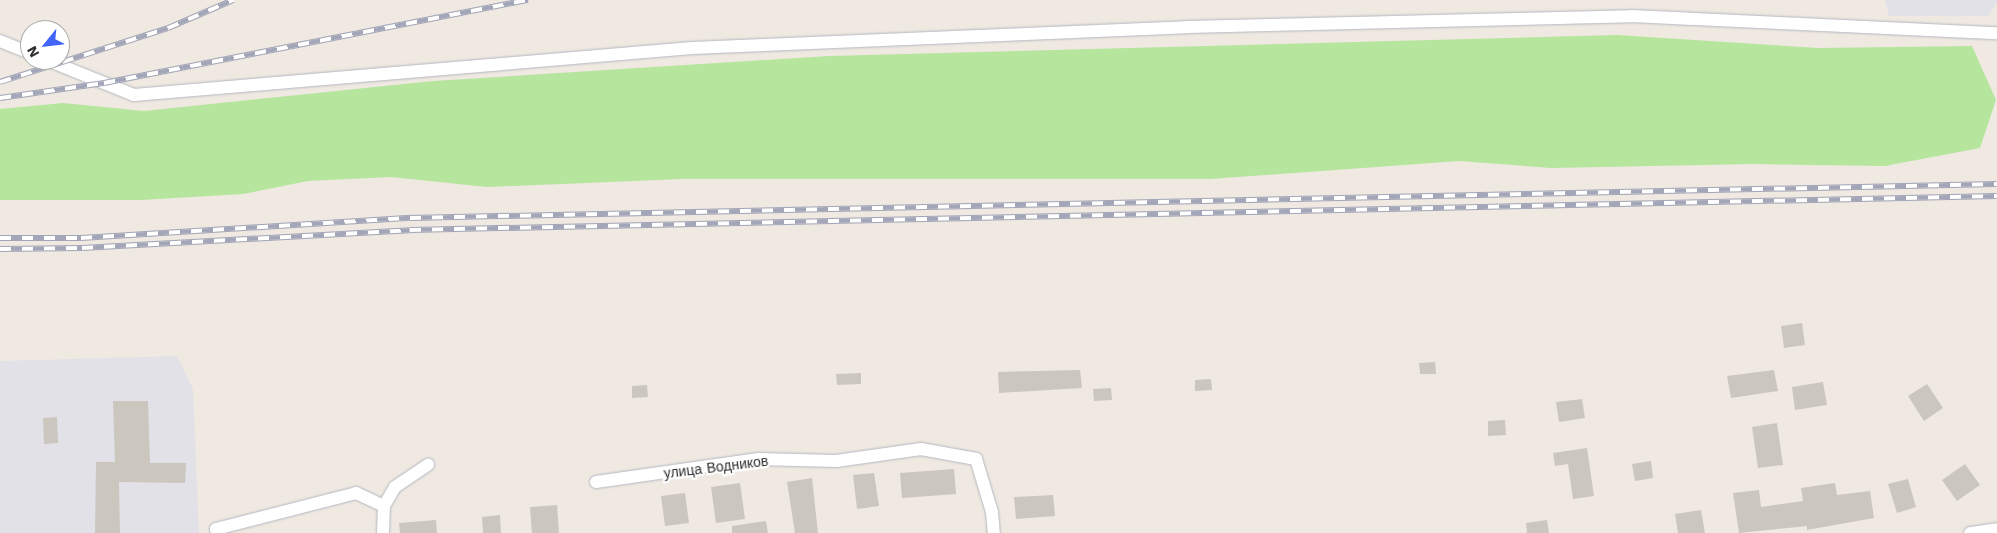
<!DOCTYPE html>
<meta charset="utf-8">
<style>
body{margin:0}
#map{position:relative;width:1997px;height:533px;overflow:hidden;background:#efe9e1;font-family:"Work Sans",sans-serif}
div>[style]{position:absolute}
[style*='--x']{left:calc(var(--x)*1px);top:calc(var(--y)*1px);width:calc(var(--w)*1px);rotate:calc(var(--a)*1deg)}
.industrial>*{inset:0;background:#e3e1e8}
.green>*{inset:0;background:#b6e59e}
.building>*{inset:0;background:#cbc7bf}
.roads{filter:drop-shadow(0 0 1px #b4b7c1) drop-shadow(0 0 1px #b4b7c1)}
.street>*{height:12px;margin:-6px;padding:0 6px;transform-origin:6px;border-radius:6px;background:#fff}
.rail>*{height:5.5px;margin-top:-2.75px;transform-origin:0;background:repeating-linear-gradient(90deg,#fff 0 11px,#a3a6b8 0 22px);box-sizing:border-box;border-block:1px solid #a3a6b8}
span{translate:-50% -50%;white-space:nowrap;text-align:center;line-height:1.15;-webkit-text-stroke:4.5px #fff;paint-order:stroke}
.street-label{font-size:14px;color:#2e2e2e}
.north{position:absolute;left:20px;top:20px;width:50px;height:50px;box-sizing:border-box;background:#fff;border:1px solid #ababab;border-radius:50%;rotate:241deg;font-size:14px;font-weight:700;line-height:20px;text-align:center;color:#2e2e2e}
.north::after{content:'';display:block;margin:auto;width:18px;height:22px;background:#4264fb;clip-path:polygon(50% 0,100% 100%,50% 72%,0 100%)}
</style>
<div id="map">
<div class="industrial">
<i style="clip-path:polygon(1885px 0,1997px 0,1997px 3px,1988px 16px,1889px 16px)"></i>
<i style="clip-path:polygon(177px 356px,193px 389px,199px 533px,0 533px,0 361px)"></i>
</div>
<div class="green">
<i style="clip-path:polygon(1617px 35px,1818px 48px,1972px 46px,1996px 100px,1980px 148px,1885px 166px,1753px 164px,1551px 168px,1459px 161px,1210px 179px,681px 179px,487px 187px,391px 177px,308px 181px,243px 194px,141px 200px,0 200px,0 109px,63px 103px,144px 111px,433px 81px,829px 56px)"></i>
</div>
<div class="building">
<i style="clip-path:polygon(1802px 323px,1805px 345px,1784px 348px,1781px 326px)"></i>
<i style="clip-path:polygon(1435px 362px,1436px 374px,1420px 374px,1419px 363px)"></i>
<i style="clip-path:polygon(1080px 370px,1082px 388px,999px 393px,998px 372px)"></i>
<i style="clip-path:polygon(1774px 370px,1778px 391px,1731px 398px,1727px 376px)"></i>
<i style="clip-path:polygon(861px 373px,861px 384px,837px 385px,836px 374px)"></i>
<i style="clip-path:polygon(1211px 379px,1212px 390px,1195px 391px,1195px 380px)"></i>
<i style="clip-path:polygon(1823px 382px,1827px 405px,1795px 410px,1792px 387px)"></i>
<i style="clip-path:polygon(1927px 384px,1943px 408px,1924px 421px,1908px 396px)"></i>
<i style="clip-path:polygon(647px 385px,648px 397px,632px 398px,632px 386px)"></i>
<i style="clip-path:polygon(1111px 388px,1112px 400px,1094px 401px,1093px 389px)"></i>
<i style="clip-path:polygon(1582px 399px,1585px 418px,1559px 422px,1556px 402px)"></i>
<i style="clip-path:polygon(113px 401px,148px 401px,150px 463px,186px 463px,185px 483px,119px 482px,120px 533px,95px 533px,96px 462px,115px 462px)"></i>
<i style="clip-path:polygon(57px 417px,58px 443px,44px 444px,43px 418px)"></i>
<i style="clip-path:polygon(1505px 420px,1506px 435px,1488px 436px,1488px 421px)"></i>
<i style="clip-path:polygon(1777px 423px,1783px 465px,1758px 468px,1752px 427px)"></i>
<i style="clip-path:polygon(1587px 448px,1594px 496px,1573px 499px,1568px 464px,1555px 466px,1553px 453px)"></i>
<i style="clip-path:polygon(1651px 461px,1653px 478px,1635px 481px,1632px 464px)"></i>
<i style="clip-path:polygon(1965px 464px,1980px 485px,1957px 501px,1942px 480px)"></i>
<i style="clip-path:polygon(954px 469px,956px 494px,902px 498px,900px 473px)"></i>
<i style="clip-path:polygon(874px 473px,879px 506px,857px 509px,853px 475px)"></i>
<i style="clip-path:polygon(812px 478px,818px 533px,795px 533px,787px 482px)"></i>
<i style="clip-path:polygon(1908px 479px,1916px 507px,1897px 513px,1888px 484px)"></i>
<i style="clip-path:polygon(740px 483px,745px 519px,716px 523px,711px 487px)"></i>
<i style="clip-path:polygon(1835px 483px,1837px 495px,1870px 491px,1874px 518px,1807px 530px,1807px 526px,1739px 533px,1733px 493px,1759px 490px,1761px 507px,1803px 501px,1801px 488px)"></i>
<i style="clip-path:polygon(685px 493px,689px 523px,665px 526px,661px 496px)"></i>
<i style="clip-path:polygon(1053px 495px,1055px 516px,1016px 519px,1014px 497px)"></i>
<i style="clip-path:polygon(557px 505px,559px 533px,532px 533px,530px 507px)"></i>
<i style="clip-path:polygon(1701px 510px,1705px 533px,1678px 533px,1675px 514px)"></i>
<i style="clip-path:polygon(500px 515px,501px 533px,483px 533px,482px 517px)"></i>
<i style="clip-path:polygon(436px 520px,437px 533px,400px 533px,399px 523px)"></i>
<i style="clip-path:polygon(1547px 520px,1549px 533px,1527px 533px,1526px 523px)"></i>
<i style="clip-path:polygon(766px 521px,768px 533px,732px 533px,732px 526px)"></i>
</div>
<div class="roads">
<div class="street">
<i style="--x:0;--y:41;--w:32;--a:22"></i>
<i style="--x:47;--y:60;--w:94;--a:21.9"></i>
<i style="--x:134;--y:95;--w:560;--a:-4.81"></i>
<i style="--x:692;--y:48;--w:495;--a:-2.4"></i>
<i style="--x:1187;--y:27;--w:444;--a:-1.4"></i>
<i style="--x:1631;--y:16;--w:366;--a:2.7"></i>
<i style="--x:596;--y:482;--w:164;--a:-8.1"></i>
<i style="--x:758;--y:459;--w:78;--a:1.5"></i>
<i style="--x:836;--y:461;--w:86;--a:-8"></i>
<i style="--x:921;--y:449;--w:56;--a:10.3"></i>
<i style="--x:976;--y:459;--w:55;--a:73.2"></i>
<i style="--x:992;--y:512;--w:21;--a:85"></i>
<i style="--x:217;--y:533;--w:4;--a:-104"></i>
<i style="--x:216;--y:529;--w:145;--a:-14.4"></i>
<i style="--x:356;--y:493;--w:31;--a:25"></i>
<i style="--x:383;--y:533;--w:27;--a:-88"></i>
<i style="--x:384;--y:506;--w:22;--a:-60"></i>
<i style="--x:395;--y:487;--w:40;--a:-34"></i>
<i style="--x:1970;--y:533;--w:27;--a:-8"></i>
</div>
</div>
<div class="rail">
<i style="--x:0;--y:82;--w:176;--a:-17.8"></i>
<i style="--x:168;--y:28;--w:71;--a:-23.3"></i>
<i style="--x:0;--y:98;--w:105;--a:-8.2"></i>
<i style="--x:104;--y:83;--w:432;--a:-11.1"></i>
<i style="--x:0;--y:238;--w:81;--a:0"></i>
<i style="--x:81;--y:238;--w:330;--a:-3.5"></i>
<i style="--x:410;--y:218;--w:1587;--a:-1.23"></i>
<i style="--x:0;--y:249;--w:82;--a:-0.7"></i>
<i style="--x:82;--y:248;--w:328;--a:-3.1"></i>
<i style="--x:410;--y:230;--w:1587;--a:-1.23"></i>
</div>
<div class="street-label">
<span style="left:716px;top:467px;rotate:-7deg">улица Водников</span>
</div>
<div class="north">N</div>
</div>
